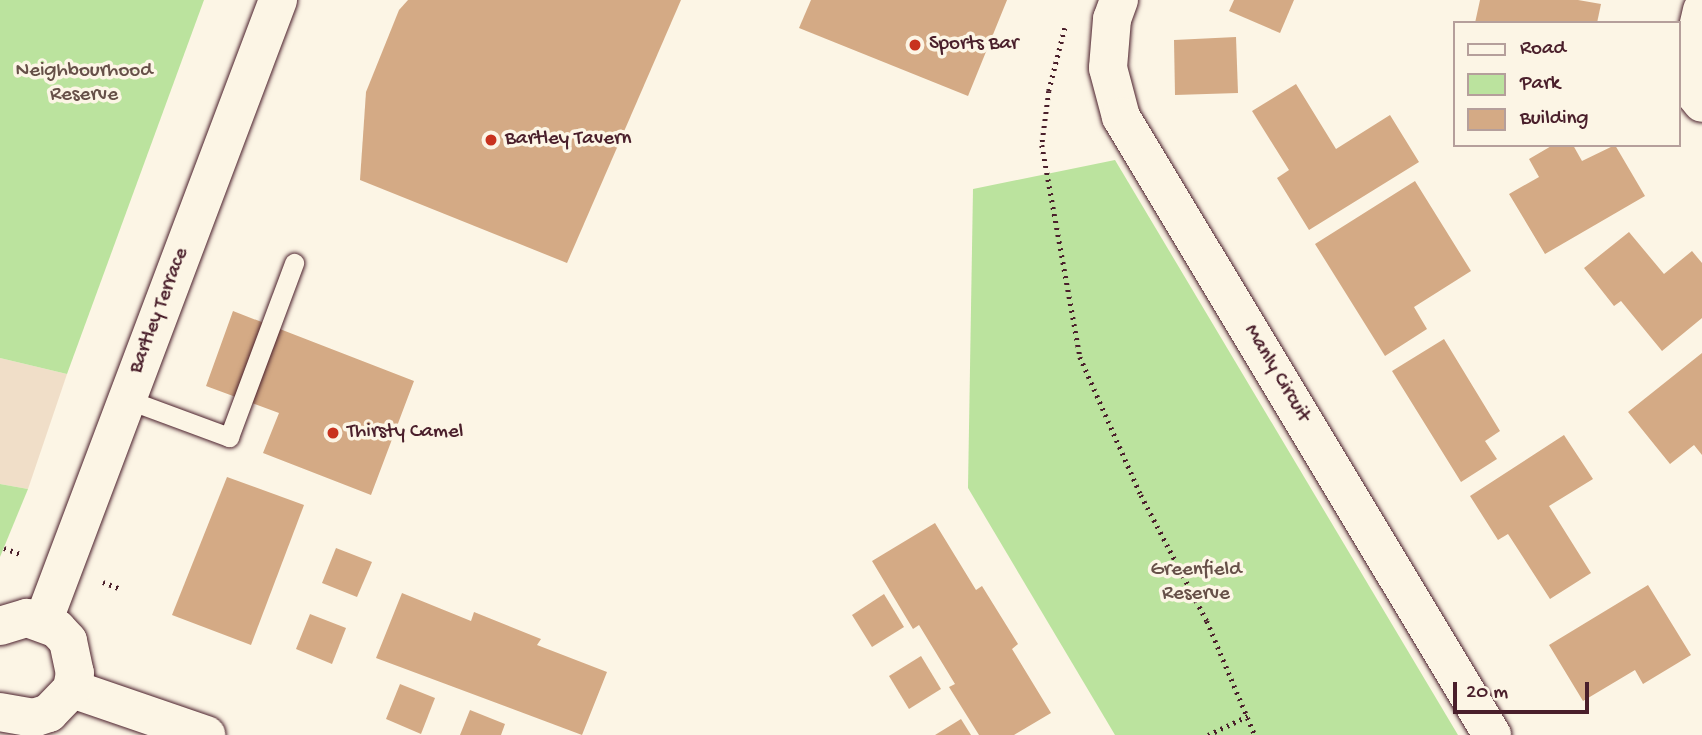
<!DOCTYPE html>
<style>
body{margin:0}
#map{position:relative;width:1702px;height:735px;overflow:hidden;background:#fcf5e5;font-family:"Gochi Hand",sans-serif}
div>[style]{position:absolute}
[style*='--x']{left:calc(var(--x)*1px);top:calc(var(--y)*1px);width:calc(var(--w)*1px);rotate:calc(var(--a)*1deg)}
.built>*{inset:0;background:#f0dec8}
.green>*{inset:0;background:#bbe39e}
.building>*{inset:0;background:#d4aa85}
.path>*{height:4.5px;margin-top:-2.25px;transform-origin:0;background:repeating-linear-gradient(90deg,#4a1f2b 0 2px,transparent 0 7px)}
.roads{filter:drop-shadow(0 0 2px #4a1f2b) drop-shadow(0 0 2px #4a1f2b)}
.lane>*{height:19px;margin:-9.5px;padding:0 9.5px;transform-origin:9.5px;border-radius:9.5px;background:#fcf5e5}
.street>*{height:38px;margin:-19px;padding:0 19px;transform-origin:19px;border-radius:19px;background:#fcf5e5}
.secondary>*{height:38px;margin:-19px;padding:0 19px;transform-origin:19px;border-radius:19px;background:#fcf5e5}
.dots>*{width:19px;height:19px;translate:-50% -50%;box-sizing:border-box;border:4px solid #fcf5e5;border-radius:50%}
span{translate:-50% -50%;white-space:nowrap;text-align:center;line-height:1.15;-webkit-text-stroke:7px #fcf5e5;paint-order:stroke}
.poi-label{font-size:21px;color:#4a1f2b}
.left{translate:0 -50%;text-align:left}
.park-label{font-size:21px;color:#665048}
.street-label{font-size:21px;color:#4a1f2b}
.legend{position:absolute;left:1453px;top:21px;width:228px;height:126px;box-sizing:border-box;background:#fcf5e5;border:2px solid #b59f9b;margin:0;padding:9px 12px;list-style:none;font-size:21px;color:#4a1f2b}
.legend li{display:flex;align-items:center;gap:14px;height:35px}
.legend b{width:35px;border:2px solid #b59f9b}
.scale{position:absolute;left:1453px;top:682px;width:136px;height:32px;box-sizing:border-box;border:4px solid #4a1f2b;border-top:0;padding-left:9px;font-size:21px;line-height:24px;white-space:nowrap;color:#4a1f2b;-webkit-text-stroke:5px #fcf5e5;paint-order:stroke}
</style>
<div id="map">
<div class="built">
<i style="clip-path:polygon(0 358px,67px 374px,28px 489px,0 484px)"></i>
</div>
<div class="green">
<i style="clip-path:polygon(0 0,204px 0,67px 374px,0 358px)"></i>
<i style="clip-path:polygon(1115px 160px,1458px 735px,1115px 735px,968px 488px,973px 189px)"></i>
<i style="clip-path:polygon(0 484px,28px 489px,0 557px)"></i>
</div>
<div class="building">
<i style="clip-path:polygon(408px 0,681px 0,567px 263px,360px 180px,366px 92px,399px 10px)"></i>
<i style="clip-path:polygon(811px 0,1007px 0,968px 96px,799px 28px)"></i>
<i style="clip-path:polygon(1234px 0,1294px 0,1280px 33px,1229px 11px)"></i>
<i style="clip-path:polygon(1480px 0,1578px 0,1601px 4px,1597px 23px,1475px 23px)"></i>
<i style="clip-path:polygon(1236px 37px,1238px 93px,1175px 95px,1174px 40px)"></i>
<i style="clip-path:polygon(1296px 84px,1336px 149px,1390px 115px,1419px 162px,1309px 230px,1277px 178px,1289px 170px,1252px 111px)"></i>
<i style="clip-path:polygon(1553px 145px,1573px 145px,1582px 161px,1615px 145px,1645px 196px,1545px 254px,1509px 194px,1539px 177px,1529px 159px)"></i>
<i style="clip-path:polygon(1415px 181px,1471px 271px,1414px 307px,1427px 329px,1385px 356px,1315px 244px)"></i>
<i style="clip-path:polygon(1629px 232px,1664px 274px,1692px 251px,1702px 263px,1702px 318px,1662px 351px,1621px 301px,1614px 306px,1584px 268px)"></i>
<i style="clip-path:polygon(233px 311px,414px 381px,371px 495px,263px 453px,279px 413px,206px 386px)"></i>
<i style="clip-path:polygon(1444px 339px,1500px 431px,1485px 441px,1497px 459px,1461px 482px,1392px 371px)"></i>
<i style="clip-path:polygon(1702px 353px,1702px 455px,1694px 445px,1670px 464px,1628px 412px)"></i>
<i style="clip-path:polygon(1564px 435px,1593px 479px,1549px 506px,1591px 573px,1550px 599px,1508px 534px,1498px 540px,1470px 496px)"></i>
<i style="clip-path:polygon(227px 477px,304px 505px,251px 645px,172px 615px)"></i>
<i style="clip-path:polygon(935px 523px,976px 590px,982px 586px,1018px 644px,1012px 649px,1051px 713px,1014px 735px,979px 735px,949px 687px,955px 684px,919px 625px,913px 629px,872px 561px)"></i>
<i style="clip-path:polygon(336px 548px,372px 562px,357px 597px,322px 583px)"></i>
<i style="clip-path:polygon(1648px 585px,1691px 655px,1643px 684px,1635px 670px,1583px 701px,1549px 645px)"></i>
<i style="clip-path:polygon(402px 593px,471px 621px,474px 612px,541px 639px,537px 645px,607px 672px,582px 735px,376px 658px)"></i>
<i style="clip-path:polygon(884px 594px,904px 627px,872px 647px,852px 615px)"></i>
<i style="clip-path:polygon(310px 614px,346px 628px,332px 664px,296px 649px)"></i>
<i style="clip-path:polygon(921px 656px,941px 689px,909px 709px,889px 676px)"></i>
<i style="clip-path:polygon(400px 684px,435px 698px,421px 734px,386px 719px)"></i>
<i style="clip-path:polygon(470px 710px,505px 724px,501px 735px,460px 735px)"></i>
<i style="clip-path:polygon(961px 719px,971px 735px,935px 735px)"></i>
</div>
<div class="path">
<i style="--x:1065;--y:28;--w:65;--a:104.3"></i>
<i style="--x:1049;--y:91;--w:54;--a:97.4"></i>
<i style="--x:1042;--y:145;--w:215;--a:79.8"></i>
<i style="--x:1080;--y:357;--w:151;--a:66.2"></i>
<i style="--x:1141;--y:495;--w:142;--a:62.4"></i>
<i style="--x:1207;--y:621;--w:124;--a:67.2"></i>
<i style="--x:4;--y:548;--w:20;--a:20"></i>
<i style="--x:103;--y:582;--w:19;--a:21"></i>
<i style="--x:1208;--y:735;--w:44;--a:-25.4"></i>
</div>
<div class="roads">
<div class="lane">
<i style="--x:126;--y:399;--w:110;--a:20.3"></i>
<i style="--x:229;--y:437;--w:186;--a:-69.5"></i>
</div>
<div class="street">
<i style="--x:1119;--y:0;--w:20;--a:110"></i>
<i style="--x:1112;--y:19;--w:49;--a:94.7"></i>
<i style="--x:1108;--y:68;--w:51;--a:75.1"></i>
<i style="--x:1121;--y:117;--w:721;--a:59.02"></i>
<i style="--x:1702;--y:10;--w:39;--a:103"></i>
<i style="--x:1693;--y:48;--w:46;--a:87.5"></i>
<i style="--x:1695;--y:94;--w:11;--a:52"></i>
<i style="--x:72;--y:689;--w:142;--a:18.9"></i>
</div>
<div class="secondary">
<i style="--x:43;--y:622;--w:665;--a:-69.3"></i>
<i style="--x:0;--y:626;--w:28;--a:-17"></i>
<i style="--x:27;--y:618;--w:32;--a:20"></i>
<i style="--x:57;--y:629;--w:16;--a:47"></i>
<i style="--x:68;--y:641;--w:33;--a:78"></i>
<i style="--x:75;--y:673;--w:16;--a:101"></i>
<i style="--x:72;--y:689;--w:33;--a:134"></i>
<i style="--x:49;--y:713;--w:16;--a:162"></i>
<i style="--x:34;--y:718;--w:35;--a:-170"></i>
</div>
</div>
<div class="dots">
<i style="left:915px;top:45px;background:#c8321e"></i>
<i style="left:491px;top:140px;background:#c8321e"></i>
<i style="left:333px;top:433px;background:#c8321e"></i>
</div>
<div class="poi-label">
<span class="left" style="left:929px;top:45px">Sports Bar</span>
<span class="left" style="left:505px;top:140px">Bartley Tavern</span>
<span class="left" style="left:347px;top:433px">Thirsty Camel</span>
</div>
<div class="park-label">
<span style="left:84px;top:84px">Neighbourhood<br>Reserve</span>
<span style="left:1196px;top:583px">Greenfield<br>Reserve</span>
</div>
<div class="street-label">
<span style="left:160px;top:311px;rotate:-69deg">Bartley Terrace</span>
<span style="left:1276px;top:374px;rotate:59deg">Manly Circuit</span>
</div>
<ul class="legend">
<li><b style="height:9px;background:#fcf5e5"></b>Road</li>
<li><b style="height:19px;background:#bbe39e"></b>Park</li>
<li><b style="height:19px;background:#d4aa85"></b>Building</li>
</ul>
<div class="scale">20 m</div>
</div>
